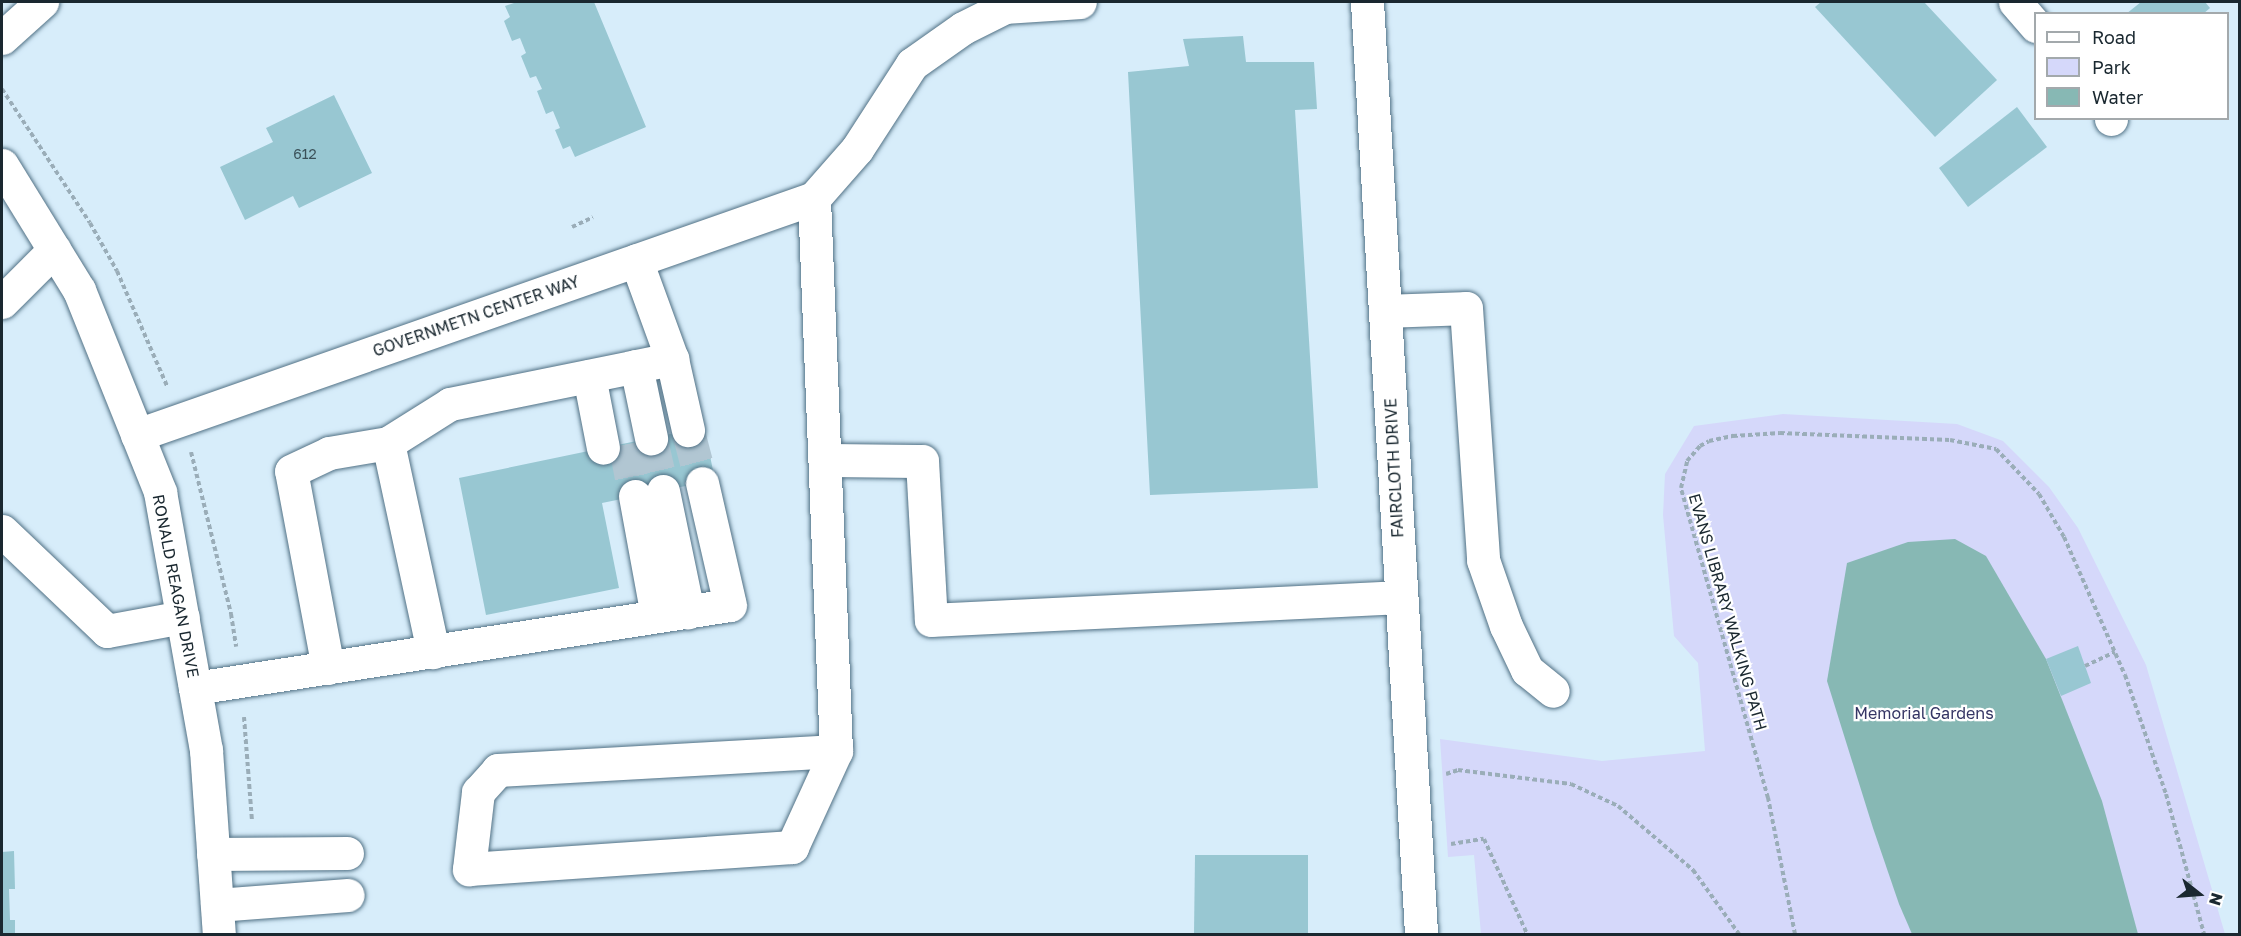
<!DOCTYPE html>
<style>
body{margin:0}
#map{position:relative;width:2241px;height:936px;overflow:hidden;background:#d7edfa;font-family:"Golos Text",sans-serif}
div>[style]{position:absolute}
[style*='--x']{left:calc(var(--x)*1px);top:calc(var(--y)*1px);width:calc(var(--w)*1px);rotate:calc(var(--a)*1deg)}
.green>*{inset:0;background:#d5d8fa}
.water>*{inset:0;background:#87b8b4}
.building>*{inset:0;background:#98c7d2}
.minor-tunnel>*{height:33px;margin-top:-16.5px;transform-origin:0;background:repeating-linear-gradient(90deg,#b1c6d2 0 33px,transparent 0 49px)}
.path>*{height:4px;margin-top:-2px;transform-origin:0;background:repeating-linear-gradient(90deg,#9aadb8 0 4.5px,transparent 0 7.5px)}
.roads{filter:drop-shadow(0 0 2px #517185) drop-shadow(0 0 2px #517185)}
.minor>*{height:33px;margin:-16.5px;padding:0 16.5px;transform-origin:16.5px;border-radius:16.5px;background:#fff}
span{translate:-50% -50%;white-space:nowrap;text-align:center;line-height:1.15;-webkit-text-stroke:4.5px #fff;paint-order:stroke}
.number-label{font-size:14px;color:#3a5058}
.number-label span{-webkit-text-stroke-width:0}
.street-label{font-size:16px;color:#1a2830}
.park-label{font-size:16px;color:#343564}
.frame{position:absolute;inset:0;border:3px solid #1a2830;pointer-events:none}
.legend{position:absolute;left:2034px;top:12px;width:195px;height:108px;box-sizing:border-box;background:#fff;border:2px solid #a3a9ac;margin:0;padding:8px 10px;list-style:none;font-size:18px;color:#1a2830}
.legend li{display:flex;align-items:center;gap:12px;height:30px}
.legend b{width:30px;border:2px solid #a3a9ac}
.north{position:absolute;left:2169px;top:864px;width:60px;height:60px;-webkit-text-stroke:4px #fff;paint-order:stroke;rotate:107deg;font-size:16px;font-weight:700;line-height:24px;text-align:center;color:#1a2830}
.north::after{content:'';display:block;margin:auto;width:21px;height:27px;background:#1a2830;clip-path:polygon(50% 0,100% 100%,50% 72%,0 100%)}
</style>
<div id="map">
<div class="green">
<i style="clip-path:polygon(1783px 414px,1957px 424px,2003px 441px,2049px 487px,2078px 528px,2146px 665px,2225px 934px,1481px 934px,1474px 855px,1448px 857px,1440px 739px,1602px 761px,1705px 751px,1698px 663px,1674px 636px,1663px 515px,1665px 474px,1694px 426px)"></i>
</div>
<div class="water">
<i style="clip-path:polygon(1955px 539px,1986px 556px,2046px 659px,2102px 801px,2138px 934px,1912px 934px,1899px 904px,1873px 828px,1827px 681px,1847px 563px,1908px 542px)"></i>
</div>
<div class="building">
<i style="clip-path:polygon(517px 2px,594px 2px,646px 127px,575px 157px,570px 146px,563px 149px,555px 130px,560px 128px,553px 111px,546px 114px,537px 91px,542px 89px,536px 76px,530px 78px,521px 56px,526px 53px,520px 38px,512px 41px,504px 21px,510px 17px,505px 6px)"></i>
<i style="clip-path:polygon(1821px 2px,1924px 2px,1997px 80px,1935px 137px,1815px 7px)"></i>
<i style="clip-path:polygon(2141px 2px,2205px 2px,2210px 8px,2203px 14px,2126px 14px)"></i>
<i style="clip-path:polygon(1243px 36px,1246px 62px,1314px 62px,1317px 109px,1295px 110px,1318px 488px,1150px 495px,1128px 72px,1189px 66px,1183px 39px)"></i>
<i style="clip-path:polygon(334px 95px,372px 173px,299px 208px,293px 196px,245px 220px,220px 167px,273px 142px,266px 128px)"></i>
<i style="clip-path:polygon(2017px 107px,2047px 147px,1968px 207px,1939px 168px)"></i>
<i style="clip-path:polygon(704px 427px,715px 480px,602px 503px,619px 588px,486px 615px,459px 478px)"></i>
<i style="clip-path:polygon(2078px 646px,2091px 683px,2061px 696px,2046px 659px)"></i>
<i style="clip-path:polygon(14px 851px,15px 889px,9px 889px,10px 920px,15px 920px,15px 934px,2px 934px,2px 852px)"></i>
<i style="clip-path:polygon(1195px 855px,1308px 855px,1308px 934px,1194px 934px)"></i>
</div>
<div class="minor-tunnel">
<i style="--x:688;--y:430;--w:55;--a:75.2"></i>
<i style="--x:651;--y:438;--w:54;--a:77.2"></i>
<i style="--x:625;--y:444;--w:53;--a:79.1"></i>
</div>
<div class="path">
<i style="--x:2;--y:89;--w:160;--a:56.7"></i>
<i style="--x:90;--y:223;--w:55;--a:60.6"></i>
<i style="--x:117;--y:271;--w:125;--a:66.5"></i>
<i style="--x:572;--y:227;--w:23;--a:-25"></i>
<i style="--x:191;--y:452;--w:167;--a:76.1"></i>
<i style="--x:231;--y:614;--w:33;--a:81"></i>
<i style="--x:2085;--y:666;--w:33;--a:-25"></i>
<i style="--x:244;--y:717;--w:103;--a:85.6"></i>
<i style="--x:1446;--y:774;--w:13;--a:-18"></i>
<i style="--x:1458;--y:770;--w:114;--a:7.1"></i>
<i style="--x:1571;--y:784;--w:52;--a:25.1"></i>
<i style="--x:1618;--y:806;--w:99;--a:40.5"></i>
<i style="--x:1693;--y:870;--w:79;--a:54.3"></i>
<i style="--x:1451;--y:844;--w:33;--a:-9"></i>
<i style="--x:1484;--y:839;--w:104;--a:65.6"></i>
<i style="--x:1795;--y:934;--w:139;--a:-101.2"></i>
<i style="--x:1768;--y:798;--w:322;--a:-105.7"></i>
<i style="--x:1681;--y:488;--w:28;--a:-77"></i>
<i style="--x:1687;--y:461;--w:20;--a:-49"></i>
<i style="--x:1700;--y:446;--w:10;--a:-29"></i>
<i style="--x:1709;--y:441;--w:25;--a:-12"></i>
<i style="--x:1733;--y:436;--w:47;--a:-3.7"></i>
<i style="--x:1780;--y:433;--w:170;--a:2.4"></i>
<i style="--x:1950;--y:440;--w:47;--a:11.1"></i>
<i style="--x:1996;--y:449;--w:62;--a:46.3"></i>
<i style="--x:2039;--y:494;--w:50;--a:59.8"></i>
<i style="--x:2064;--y:537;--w:151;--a:66.2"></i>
<i style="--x:2125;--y:675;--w:126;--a:71"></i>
<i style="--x:2166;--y:794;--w:145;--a:74.8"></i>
</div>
<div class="roads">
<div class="minor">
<i style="--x:1367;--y:2;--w:934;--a:86.68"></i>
<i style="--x:2015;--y:2;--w:32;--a:49"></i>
<i style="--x:2;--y:38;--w:54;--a:-42"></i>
<i style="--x:2111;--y:118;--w:1;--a:90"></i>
<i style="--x:2;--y:165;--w:147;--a:58.4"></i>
<i style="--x:79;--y:290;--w:218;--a:68.1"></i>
<i style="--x:160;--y:492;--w:262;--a:79.9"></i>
<i style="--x:206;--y:750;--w:184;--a:86"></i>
<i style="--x:2;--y:302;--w:74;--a:-45"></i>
<i style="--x:1386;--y:311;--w:80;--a:-2.1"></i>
<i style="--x:1466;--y:308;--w:253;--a:86.1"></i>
<i style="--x:1483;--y:560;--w:70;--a:70.8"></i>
<i style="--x:1506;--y:626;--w:49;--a:64.5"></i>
<i style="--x:1527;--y:670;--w:33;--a:39"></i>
<i style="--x:672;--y:359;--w:73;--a:77.3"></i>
<i style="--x:636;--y:366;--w:74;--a:78.2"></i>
<i style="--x:589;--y:376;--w:73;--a:79"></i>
<i style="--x:137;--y:435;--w:717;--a:-19.29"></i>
<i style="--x:388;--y:443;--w:73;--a:-32.2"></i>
<i style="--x:450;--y:404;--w:227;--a:-11.5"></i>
<i style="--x:672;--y:359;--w:105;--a:-110"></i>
<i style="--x:825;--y:460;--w:97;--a:0.6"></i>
<i style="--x:922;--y:461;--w:159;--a:86.8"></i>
<i style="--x:931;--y:620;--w:470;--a:-2.8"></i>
<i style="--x:663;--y:491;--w:124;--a:78.3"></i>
<i style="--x:635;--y:496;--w:122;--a:79.6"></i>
<i style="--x:2;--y:531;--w:145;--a:43.6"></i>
<i style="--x:107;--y:631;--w:77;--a:-10.4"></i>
<i style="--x:328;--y:668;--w:200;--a:-100.6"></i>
<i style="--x:291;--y:471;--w:42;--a:-25.3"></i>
<i style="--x:329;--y:453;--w:60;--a:-9.6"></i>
<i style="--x:388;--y:443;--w:214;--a:77.8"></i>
<i style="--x:195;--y:688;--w:541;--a:-8.82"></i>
<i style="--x:730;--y:605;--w:125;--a:-102.9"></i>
<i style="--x:836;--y:751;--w:339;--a:176.8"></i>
<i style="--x:498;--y:770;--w:30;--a:132"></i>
<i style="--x:478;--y:792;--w:78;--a:96.7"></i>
<i style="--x:469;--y:869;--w:324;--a:-3.9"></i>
<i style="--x:792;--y:847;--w:106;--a:-65.4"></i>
<i style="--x:836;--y:751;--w:553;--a:-92.28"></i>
<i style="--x:814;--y:198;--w:65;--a:-48.7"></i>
<i style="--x:857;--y:149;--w:101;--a:-57.1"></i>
<i style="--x:912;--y:64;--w:62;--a:-35.2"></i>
<i style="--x:963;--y:28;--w:47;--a:-26.6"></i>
<i style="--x:1005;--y:7;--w:75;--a:-3.8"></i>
<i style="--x:213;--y:854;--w:134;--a:-0.4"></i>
<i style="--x:217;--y:905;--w:131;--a:-4.4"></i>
</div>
</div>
<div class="number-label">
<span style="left:305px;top:154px">612</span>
</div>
<div class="street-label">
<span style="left:476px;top:316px;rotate:-19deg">GOVERNMETN CENTER WAY</span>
<span style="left:1394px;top:468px;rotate:-93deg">FAIRCLOTH DRIVE</span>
<span style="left:176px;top:586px;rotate:79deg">RONALD REAGAN DRIVE</span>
<span style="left:1728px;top:612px;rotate:74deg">EVANS LIBRARY WALKING PATH</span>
</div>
<div class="park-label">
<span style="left:1924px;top:713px">Memorial Gardens</span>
</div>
<div class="frame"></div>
<ul class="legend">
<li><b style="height:8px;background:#fff"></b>Road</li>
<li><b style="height:16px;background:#d5d8fa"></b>Park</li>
<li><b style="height:16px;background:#87b8b4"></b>Water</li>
</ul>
<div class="north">N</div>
</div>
